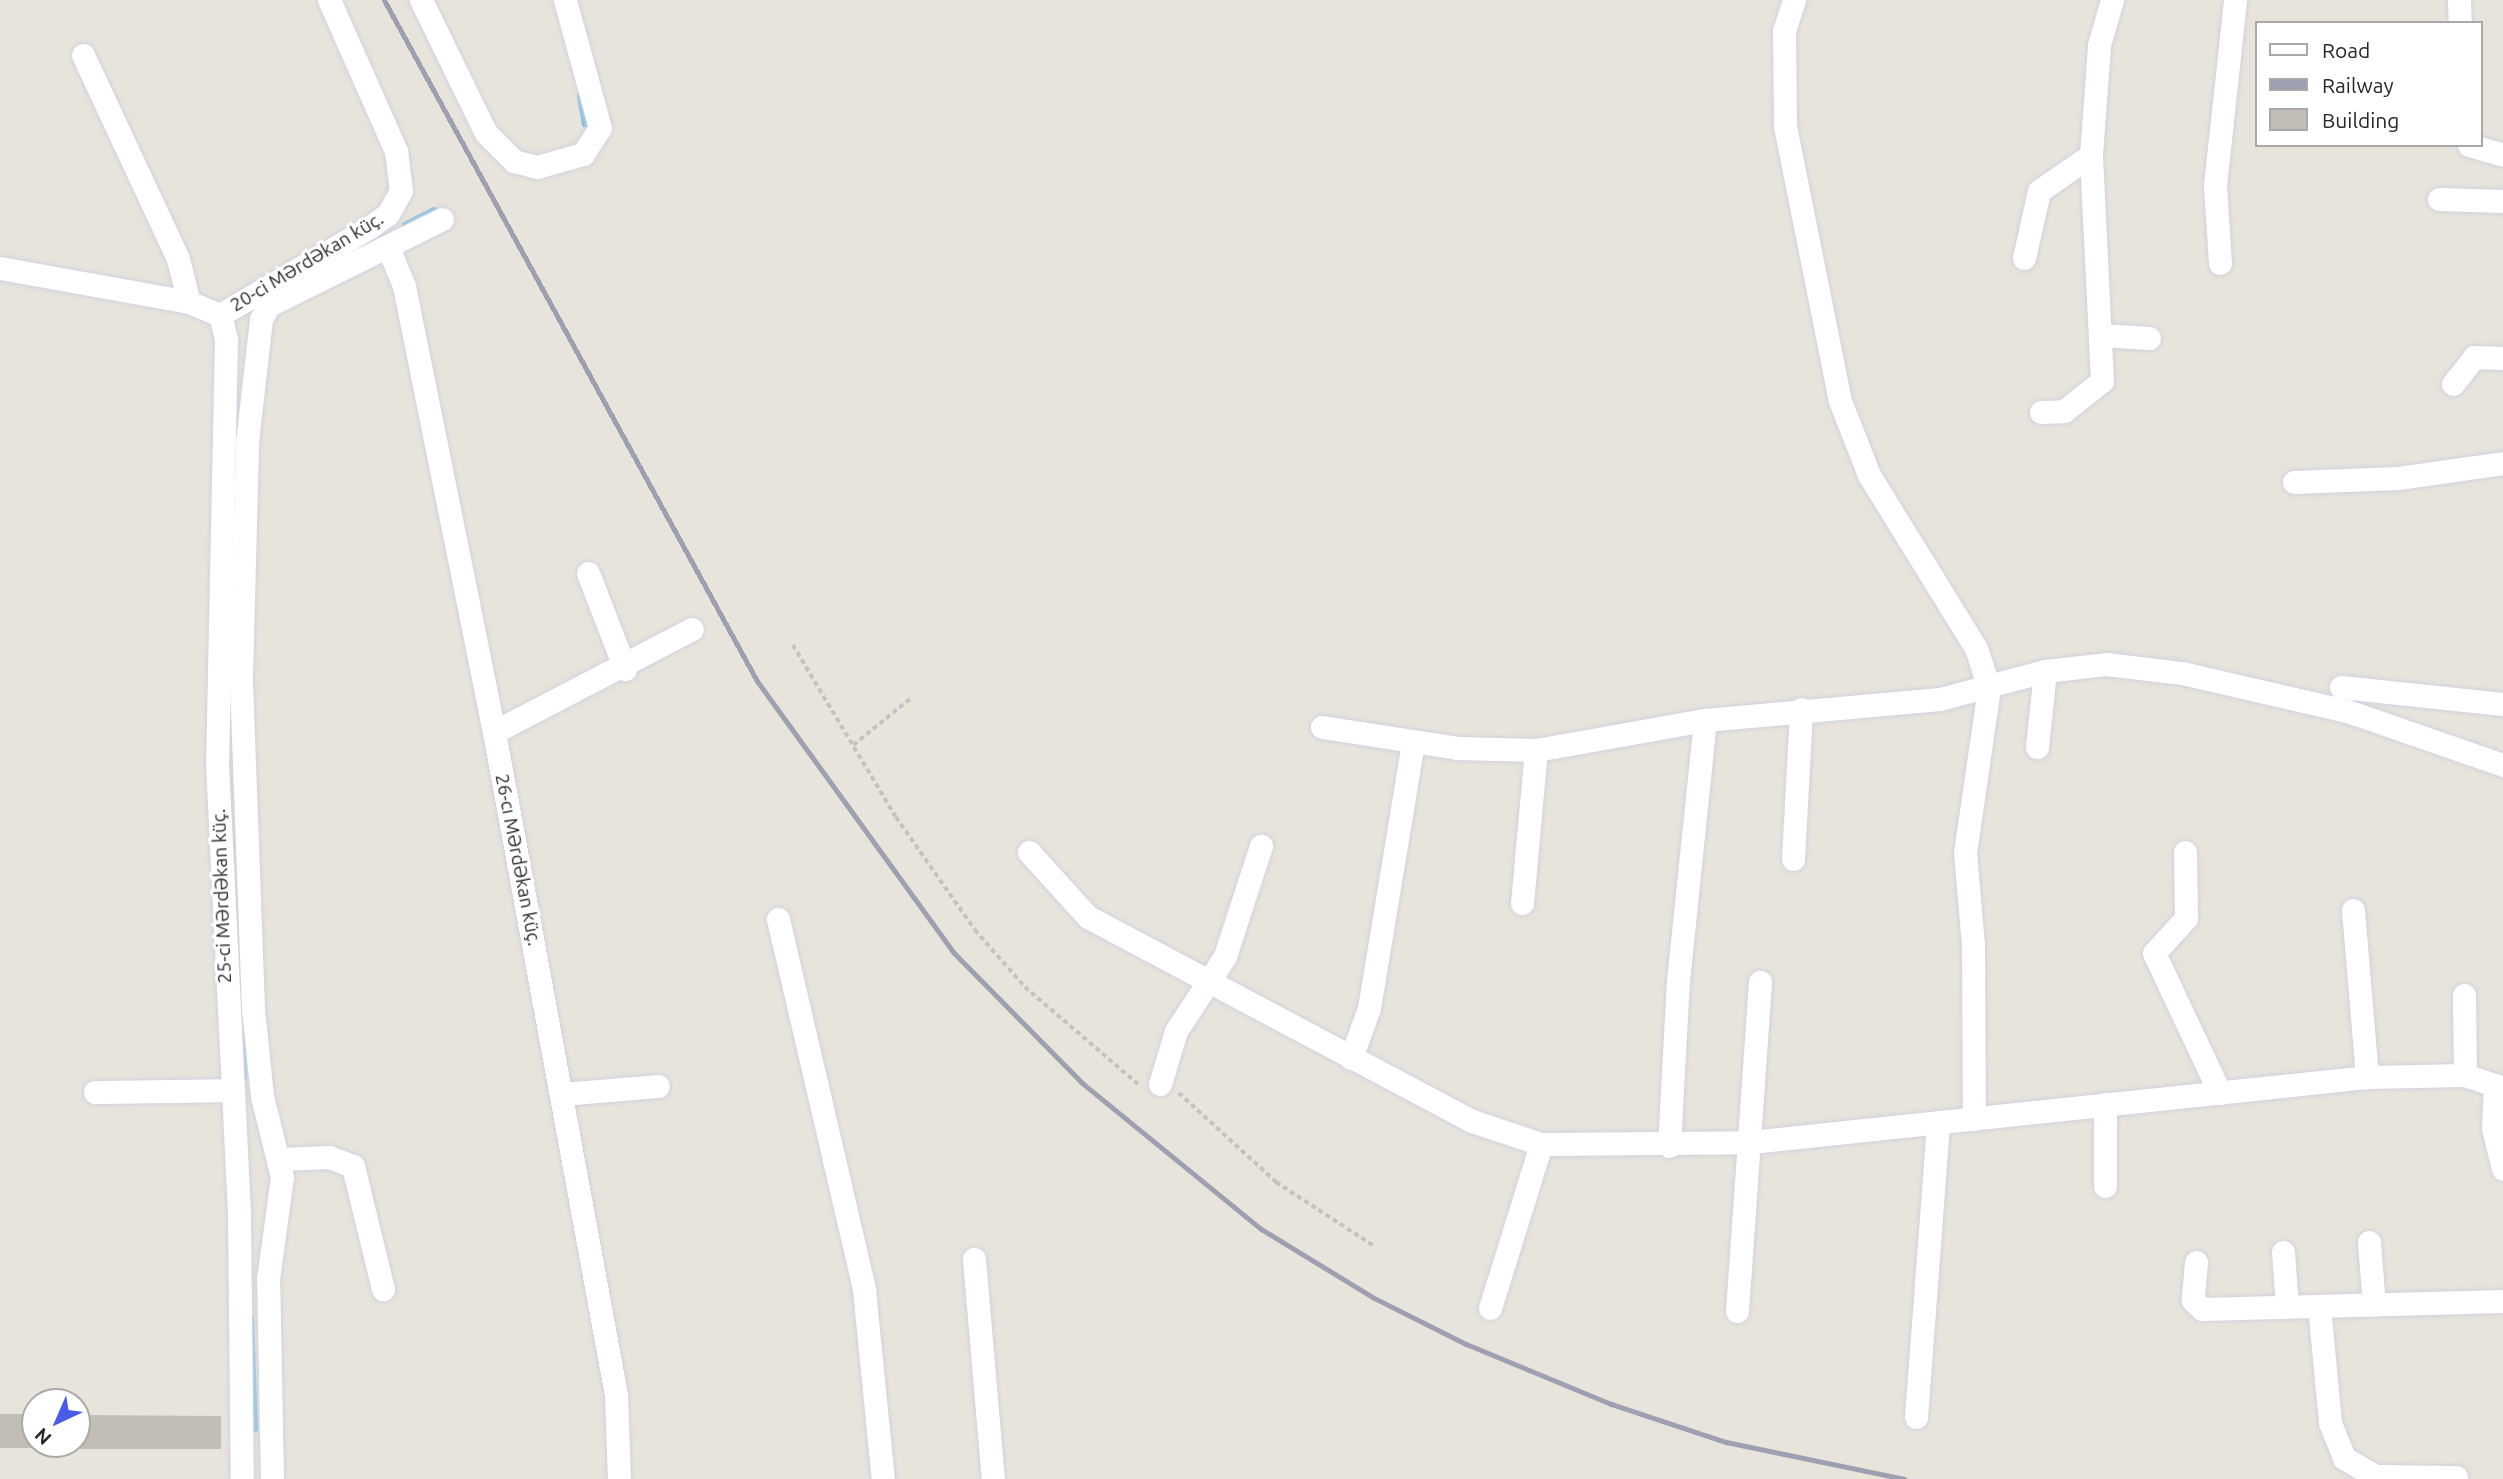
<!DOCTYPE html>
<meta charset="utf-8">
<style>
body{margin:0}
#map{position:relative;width:2503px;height:1479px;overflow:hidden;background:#e9e4db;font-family:Ubuntu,sans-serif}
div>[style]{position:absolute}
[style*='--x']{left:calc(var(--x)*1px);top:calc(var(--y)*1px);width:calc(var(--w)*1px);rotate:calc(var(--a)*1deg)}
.stream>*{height:6px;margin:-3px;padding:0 3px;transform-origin:3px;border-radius:3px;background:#77bfe3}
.building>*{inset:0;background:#c2beb7}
.path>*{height:3.5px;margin-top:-1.75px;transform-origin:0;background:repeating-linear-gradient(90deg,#c3c3c3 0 5px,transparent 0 8.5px)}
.roads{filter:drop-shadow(0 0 2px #d0d2e0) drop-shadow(0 0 2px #d0d2e0)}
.minor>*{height:23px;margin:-11.5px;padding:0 11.5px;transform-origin:11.5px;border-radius:11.5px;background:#fff}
.rail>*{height:5px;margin:-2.5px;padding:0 2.5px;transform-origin:2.5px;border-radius:2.5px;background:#9ea0b1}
span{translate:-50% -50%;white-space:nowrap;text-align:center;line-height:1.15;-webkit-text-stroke:6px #fff;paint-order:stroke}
.street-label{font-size:19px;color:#282828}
.legend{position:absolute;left:2255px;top:21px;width:228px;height:126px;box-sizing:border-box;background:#fff;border:2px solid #a9a9a9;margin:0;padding:9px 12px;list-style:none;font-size:21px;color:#282828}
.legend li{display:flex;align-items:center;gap:14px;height:35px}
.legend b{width:35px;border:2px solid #a9a9a9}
.north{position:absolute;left:21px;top:1388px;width:70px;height:70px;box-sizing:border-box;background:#fff;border:2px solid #a9a9a9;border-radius:50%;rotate:224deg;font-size:19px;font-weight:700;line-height:28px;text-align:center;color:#282828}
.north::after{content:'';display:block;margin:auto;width:24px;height:32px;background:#485ce9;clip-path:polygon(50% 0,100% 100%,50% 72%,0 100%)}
</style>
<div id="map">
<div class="stream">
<i style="--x:580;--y:96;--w:29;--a:80"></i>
<i style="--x:405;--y:225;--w:33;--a:-27"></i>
<i style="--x:242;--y:1004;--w:73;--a:88.4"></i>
<i style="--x:251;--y:1319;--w:110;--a:87.9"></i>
</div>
<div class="building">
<i style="clip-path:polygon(0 1414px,35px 1414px,35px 1448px,0 1448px)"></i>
<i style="clip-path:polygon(77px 1415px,221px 1416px,221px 1449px,77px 1449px)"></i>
</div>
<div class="path">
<i style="--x:793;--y:645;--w:200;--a:59.1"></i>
<i style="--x:896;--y:817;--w:138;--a:55"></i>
<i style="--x:975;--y:930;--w:76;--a:48.7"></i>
<i style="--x:1025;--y:987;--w:149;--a:40.6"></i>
<i style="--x:853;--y:745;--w:75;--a:-39"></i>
<i style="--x:1179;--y:1093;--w:132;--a:42.5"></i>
<i style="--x:1276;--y:1182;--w:117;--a:33.1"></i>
</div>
<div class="roads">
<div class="minor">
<i style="--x:421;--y:0;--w:148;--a:64"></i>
<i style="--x:486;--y:133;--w:40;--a:45"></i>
<i style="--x:514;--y:161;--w:24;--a:15"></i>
<i style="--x:537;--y:167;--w:48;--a:-15.8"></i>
<i style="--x:583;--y:154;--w:31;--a:-57"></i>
<i style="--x:600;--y:128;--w:133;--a:-105.3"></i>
<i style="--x:1794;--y:0;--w:32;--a:108"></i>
<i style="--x:1784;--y:30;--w:96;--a:89.4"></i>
<i style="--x:1785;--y:126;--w:280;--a:78.7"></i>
<i style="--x:1840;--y:401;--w:79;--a:68.6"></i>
<i style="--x:1869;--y:475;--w:203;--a:58.3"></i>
<i style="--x:1976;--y:648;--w:42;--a:72"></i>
<i style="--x:1989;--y:688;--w:166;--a:98.3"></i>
<i style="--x:1965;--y:852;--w:93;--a:85.1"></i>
<i style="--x:1973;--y:945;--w:174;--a:89.7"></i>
<i style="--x:2459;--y:0;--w:23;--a:88"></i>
<i style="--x:83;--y:55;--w:225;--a:65"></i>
<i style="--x:178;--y:259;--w:44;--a:75.7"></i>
<i style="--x:2469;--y:145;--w:35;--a:16"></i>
<i style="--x:2439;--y:199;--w:64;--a:1.8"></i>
<i style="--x:388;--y:247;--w:42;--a:67.7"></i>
<i style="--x:404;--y:286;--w:455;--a:78.6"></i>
<i style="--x:494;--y:732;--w:674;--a:79.57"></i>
<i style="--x:616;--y:1395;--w:84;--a:88"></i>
<i style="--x:2024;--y:258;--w:69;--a:-77.4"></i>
<i style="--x:2039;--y:191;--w:63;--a:-34.7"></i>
<i style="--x:2220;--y:263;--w:78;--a:-93.7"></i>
<i style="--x:2215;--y:185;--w:186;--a:-83.8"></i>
<i style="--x:0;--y:268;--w:192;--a:10.2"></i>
<i style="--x:189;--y:302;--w:34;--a:23"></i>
<i style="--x:220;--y:315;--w:25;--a:76"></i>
<i style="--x:226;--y:339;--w:424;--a:91.2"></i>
<i style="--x:217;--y:763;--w:451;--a:87.2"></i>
<i style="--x:239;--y:1213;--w:266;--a:89.4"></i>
<i style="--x:220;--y:315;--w:174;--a:-30.4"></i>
<i style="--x:370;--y:227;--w:22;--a:-36"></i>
<i style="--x:388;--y:214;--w:26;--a:-61"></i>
<i style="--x:401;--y:191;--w:40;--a:-97.1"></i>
<i style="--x:396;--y:151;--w:165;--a:-113.9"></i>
<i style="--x:2101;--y:335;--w:48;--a:3.6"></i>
<i style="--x:2453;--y:384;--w:34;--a:-52"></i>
<i style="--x:2474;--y:357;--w:29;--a:2"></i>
<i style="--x:2041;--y:412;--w:23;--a:-2"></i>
<i style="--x:2064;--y:411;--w:48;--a:-38.3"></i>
<i style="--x:2102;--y:381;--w:226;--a:-92.8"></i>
<i style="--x:2091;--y:155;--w:110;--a:-85.8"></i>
<i style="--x:2099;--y:45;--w:47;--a:-73.9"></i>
<i style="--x:2294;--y:482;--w:104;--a:-2.2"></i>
<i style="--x:2398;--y:478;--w:106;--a:-8.1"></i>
<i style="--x:588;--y:573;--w:103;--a:68.9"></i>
<i style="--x:2341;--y:687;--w:163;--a:6"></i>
<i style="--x:1322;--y:727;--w:137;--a:8.8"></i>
<i style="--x:1457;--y:748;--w:79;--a:1.5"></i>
<i style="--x:1536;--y:750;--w:172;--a:-10.1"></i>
<i style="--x:1705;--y:720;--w:236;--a:-5.1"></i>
<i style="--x:1940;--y:699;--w:109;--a:-14.9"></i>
<i style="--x:2045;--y:671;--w:61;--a:-6.5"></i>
<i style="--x:2106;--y:664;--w:77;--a:6.8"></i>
<i style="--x:2182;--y:673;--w:169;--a:13"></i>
<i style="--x:2347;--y:711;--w:165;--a:19.1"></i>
<i style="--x:494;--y:732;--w:223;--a:-27.5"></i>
<i style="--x:2037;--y:747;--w:76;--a:-84"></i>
<i style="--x:1029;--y:852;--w:88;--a:47.8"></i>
<i style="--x:1088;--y:917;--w:435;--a:28"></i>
<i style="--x:1472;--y:1121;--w:73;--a:18.4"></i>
<i style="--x:1541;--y:1144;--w:210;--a:-0.5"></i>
<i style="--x:1751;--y:1142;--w:619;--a:-6.02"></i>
<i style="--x:2367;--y:1077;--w:98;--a:-1.2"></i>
<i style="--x:2465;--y:1075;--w:40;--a:18.9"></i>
<i style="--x:2185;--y:852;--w:66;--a:89.1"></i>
<i style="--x:2186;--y:918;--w:47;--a:132.4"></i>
<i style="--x:2154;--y:953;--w:155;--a:64.8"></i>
<i style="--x:1793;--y:859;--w:150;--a:-86.9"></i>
<i style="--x:1522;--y:903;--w:154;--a:-84.8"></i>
<i style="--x:2353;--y:910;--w:168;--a:85.2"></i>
<i style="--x:778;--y:919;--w:381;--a:76.9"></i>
<i style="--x:864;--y:1290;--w:190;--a:84.3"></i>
<i style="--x:2464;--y:995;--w:80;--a:89.3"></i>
<i style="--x:1351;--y:1058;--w:53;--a:-70.2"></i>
<i style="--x:1369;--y:1008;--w:270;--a:-80.6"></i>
<i style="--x:1160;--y:1084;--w:55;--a:-73.2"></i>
<i style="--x:1176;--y:1031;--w:90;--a:-56.8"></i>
<i style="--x:1225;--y:956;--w:116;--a:-71.9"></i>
<i style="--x:2495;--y:1085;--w:43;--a:92.7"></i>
<i style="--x:2493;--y:1128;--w:42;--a:76.3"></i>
<i style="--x:95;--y:1092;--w:135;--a:-0.8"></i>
<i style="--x:561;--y:1094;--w:97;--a:-4.7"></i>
<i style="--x:2105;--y:1104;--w:82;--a:90"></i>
<i style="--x:1669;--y:1146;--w:165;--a:-86.9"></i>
<i style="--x:1678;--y:981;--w:262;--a:-84.1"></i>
<i style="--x:280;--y:1159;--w:49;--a:-2.3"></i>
<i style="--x:329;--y:1157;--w:26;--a:21"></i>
<i style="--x:353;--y:1166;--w:127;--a:76.3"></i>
<i style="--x:2369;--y:1242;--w:63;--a:85.5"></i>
<i style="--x:2283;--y:1252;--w:55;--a:85.8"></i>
<i style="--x:974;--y:1259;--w:221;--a:85.1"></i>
<i style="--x:2196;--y:1262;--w:38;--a:95"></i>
<i style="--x:2193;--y:1300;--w:13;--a:45"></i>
<i style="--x:2202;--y:1309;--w:301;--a:-1.5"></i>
<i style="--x:2319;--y:1306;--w:118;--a:84.6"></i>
<i style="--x:2330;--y:1423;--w:38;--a:68"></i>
<i style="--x:2344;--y:1458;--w:36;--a:30"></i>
<i style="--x:2375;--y:1476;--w:81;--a:0.7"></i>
<i style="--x:1490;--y:1308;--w:172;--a:-72.7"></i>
<i style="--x:1737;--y:1311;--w:330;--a:-86"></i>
<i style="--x:1916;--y:1417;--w:295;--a:-85.7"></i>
<i style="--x:272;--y:1479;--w:200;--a:-91.1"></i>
<i style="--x:268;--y:1279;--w:103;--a:-82.2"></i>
<i style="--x:282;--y:1177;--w:83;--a:-103.9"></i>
<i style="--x:262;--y:1096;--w:87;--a:-95.9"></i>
<i style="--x:253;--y:1009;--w:333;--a:-92.1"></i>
<i style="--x:241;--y:676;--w:234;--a:-88.5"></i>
<i style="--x:247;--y:442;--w:124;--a:-83.5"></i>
<i style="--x:261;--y:319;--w:16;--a:-60"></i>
<i style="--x:269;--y:305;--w:193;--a:-26.4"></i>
</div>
</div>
<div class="rail">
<i style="--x:384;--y:0;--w:776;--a:61.29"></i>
<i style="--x:757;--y:681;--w:334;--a:54.1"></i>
<i style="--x:953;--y:952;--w:184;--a:45.4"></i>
<i style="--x:1082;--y:1083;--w:231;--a:39.2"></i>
<i style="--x:1261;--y:1229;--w:132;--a:31.4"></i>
<i style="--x:1374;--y:1298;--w:103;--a:26.6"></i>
<i style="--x:1466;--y:1344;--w:157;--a:22.5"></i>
<i style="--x:1611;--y:1404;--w:121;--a:18.3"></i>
<i style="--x:1726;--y:1442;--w:182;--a:11.7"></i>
</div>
<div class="street-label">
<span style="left:307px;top:262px;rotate:-31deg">20-ci Mərdəkan küç.</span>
<span style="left:518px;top:860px;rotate:79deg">26-cı Mərdəkan küç.</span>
<span style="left:222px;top:896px;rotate:-92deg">25-ci Mərdəkan küç.</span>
</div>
<ul class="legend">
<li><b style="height:9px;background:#fff"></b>Road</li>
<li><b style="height:9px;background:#9ea0b1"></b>Railway</li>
<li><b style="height:19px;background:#c2beb7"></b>Building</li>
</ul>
<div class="north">N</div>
</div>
